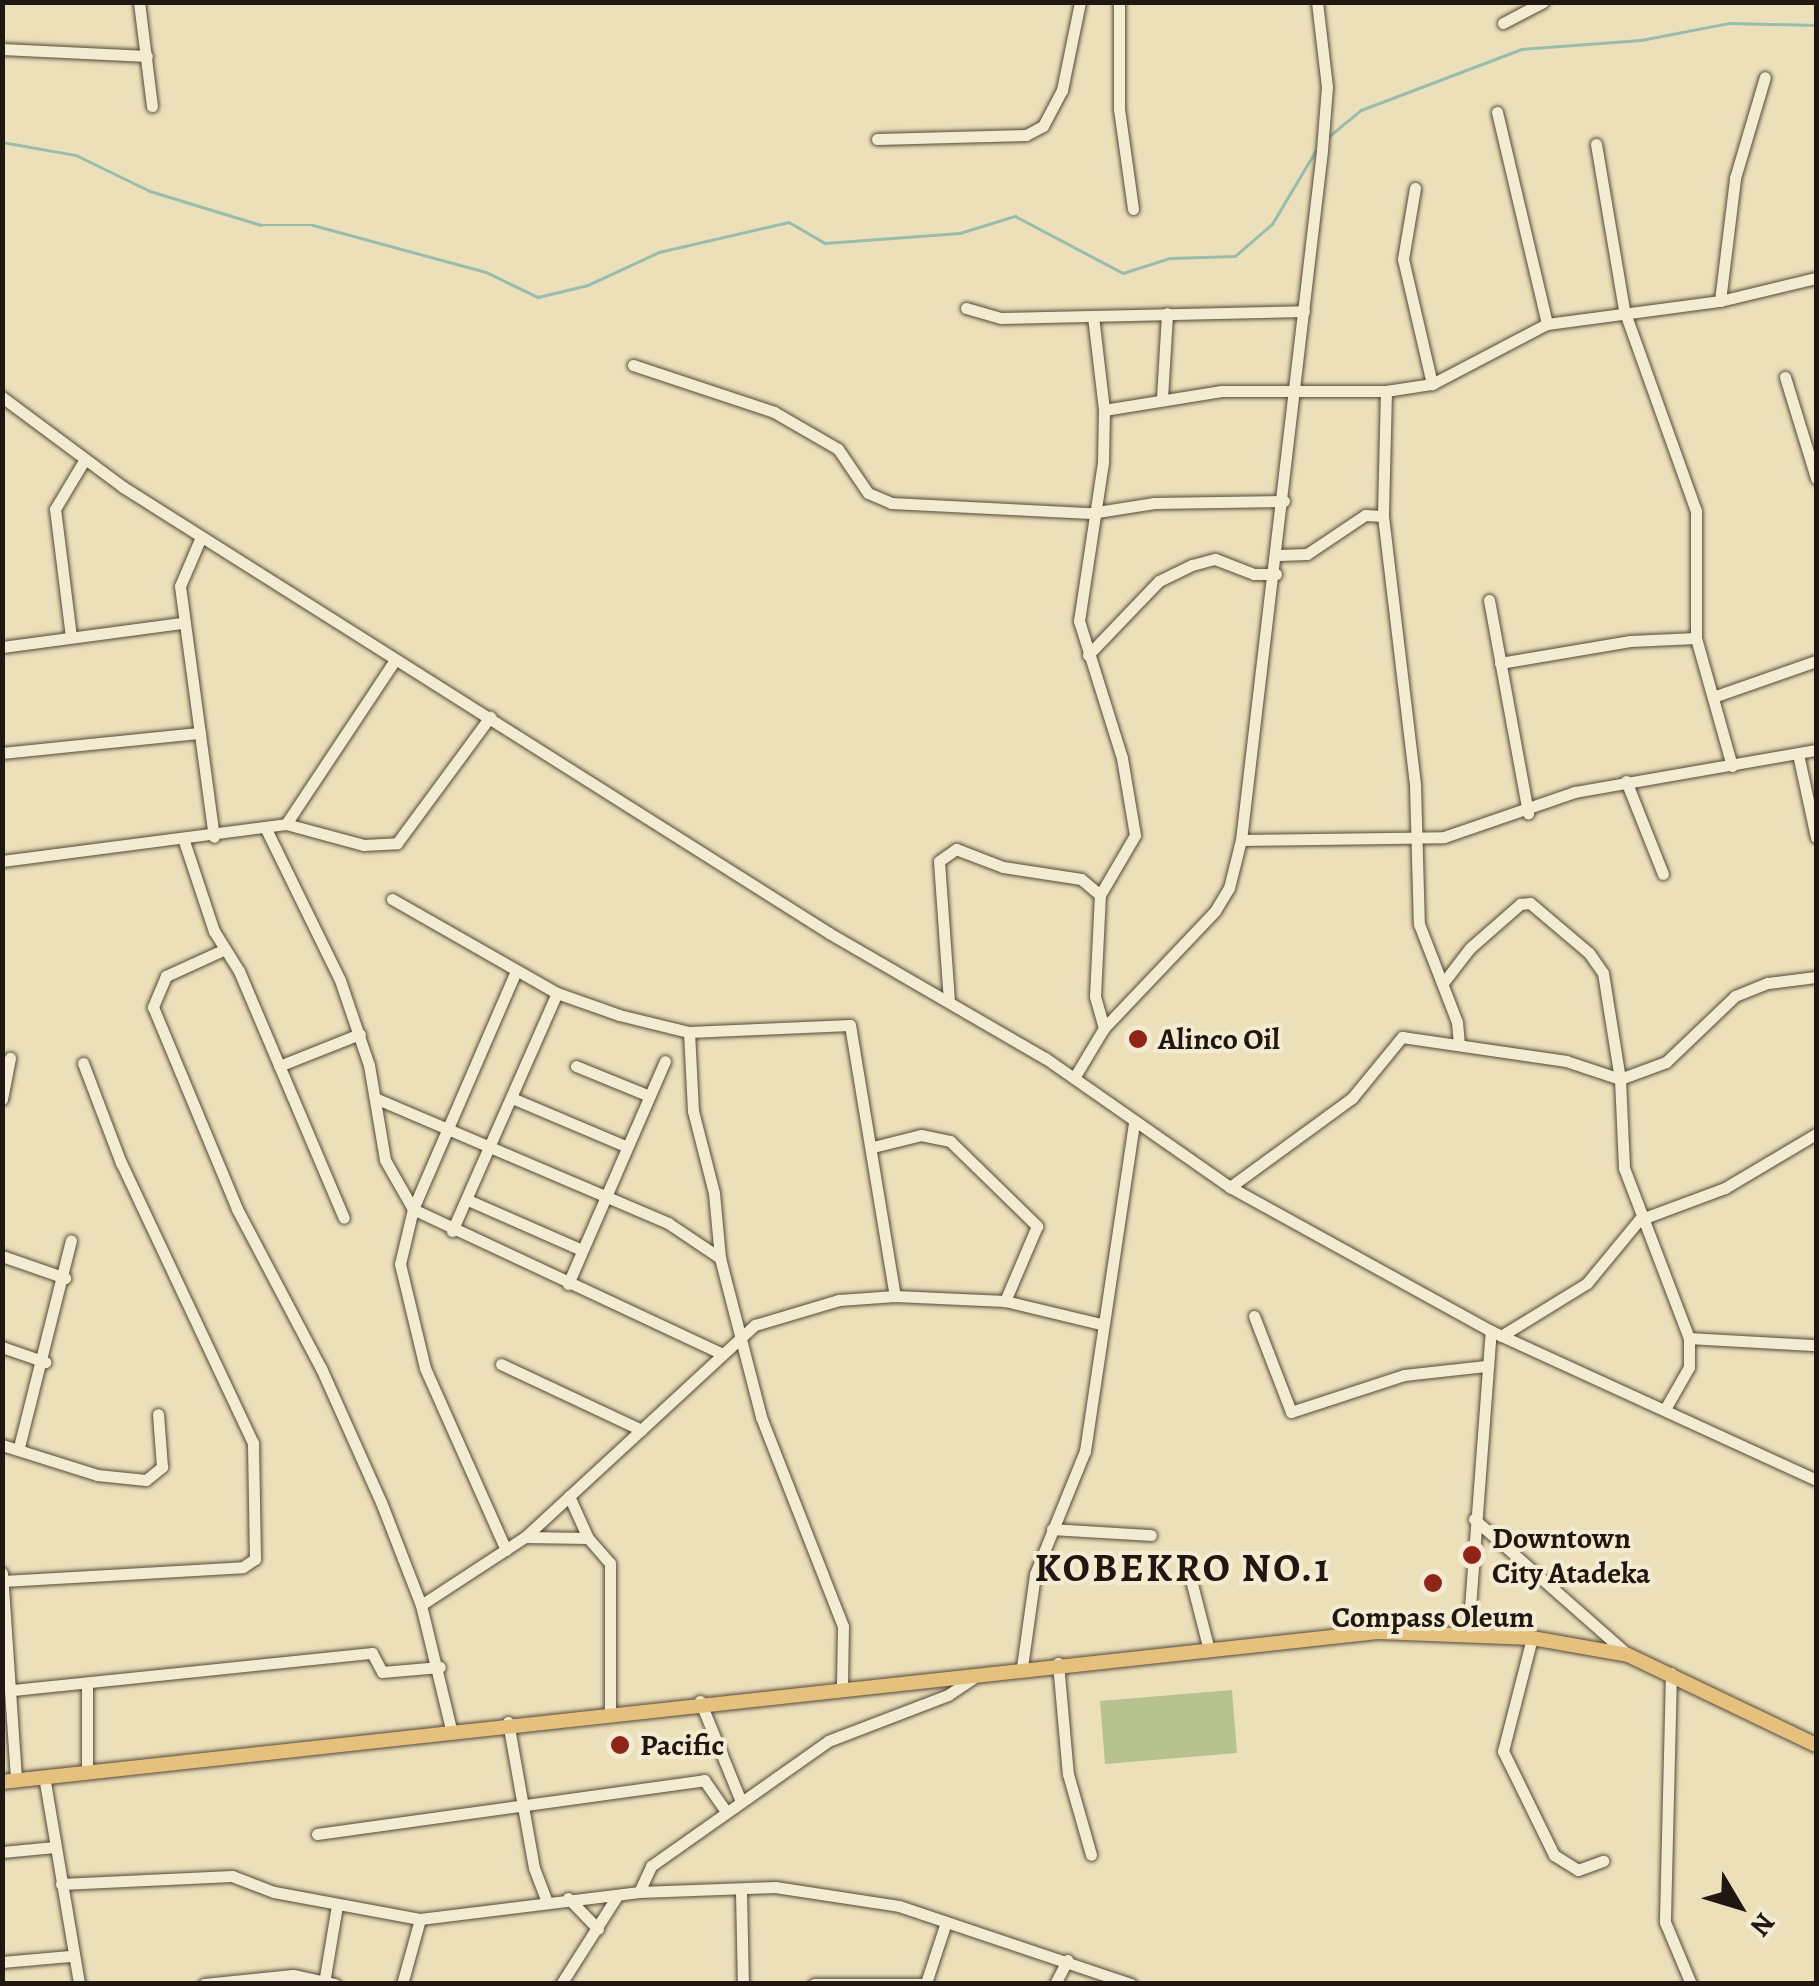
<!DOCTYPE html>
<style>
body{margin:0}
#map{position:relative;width:1819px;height:1986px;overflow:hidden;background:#ece0ba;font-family:Alegreya,serif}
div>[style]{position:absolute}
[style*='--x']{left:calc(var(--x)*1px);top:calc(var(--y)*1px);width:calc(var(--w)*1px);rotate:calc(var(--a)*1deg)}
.green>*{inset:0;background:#b8c28f}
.stream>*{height:2.5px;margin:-1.25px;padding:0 1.25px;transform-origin:1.25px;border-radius:1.25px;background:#99bdac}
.roads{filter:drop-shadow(0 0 2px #54493b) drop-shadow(0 0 2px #54493b)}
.minor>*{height:11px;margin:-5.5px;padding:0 5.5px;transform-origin:5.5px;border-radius:5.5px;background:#f3ebd2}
.major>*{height:14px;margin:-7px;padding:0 7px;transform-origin:7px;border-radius:7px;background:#e6c07d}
.dots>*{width:28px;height:28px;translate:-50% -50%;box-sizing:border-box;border:5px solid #f3ebd2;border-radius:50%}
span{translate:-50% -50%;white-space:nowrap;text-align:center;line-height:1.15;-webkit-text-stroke:8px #f3ebd2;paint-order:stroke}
.poi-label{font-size:30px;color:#211711;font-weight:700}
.left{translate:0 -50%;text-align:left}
.district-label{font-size:40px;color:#211711;font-weight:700;letter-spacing:2.5px}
.frame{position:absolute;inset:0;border:5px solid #211711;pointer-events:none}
.north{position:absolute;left:1689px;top:1856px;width:100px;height:100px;-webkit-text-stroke:8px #f3ebd2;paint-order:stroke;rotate:128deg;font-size:28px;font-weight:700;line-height:40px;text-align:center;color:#211711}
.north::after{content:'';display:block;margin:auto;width:35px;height:45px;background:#211711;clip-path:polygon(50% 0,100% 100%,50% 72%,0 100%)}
</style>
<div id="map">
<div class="green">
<i style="clip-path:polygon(1232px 1690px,1237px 1753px,1105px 1764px,1100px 1701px)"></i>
</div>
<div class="stream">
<i style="--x:1327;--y:138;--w:44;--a:-39.5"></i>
<i style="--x:1361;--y:110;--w:172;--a:-20.8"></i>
<i style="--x:1522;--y:49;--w:119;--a:-4.3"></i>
<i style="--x:1641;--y:40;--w:90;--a:-10.9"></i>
<i style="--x:1729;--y:23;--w:87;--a:1.3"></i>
<i style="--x:2;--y:142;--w:75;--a:10"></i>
<i style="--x:76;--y:155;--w:82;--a:25.9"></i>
<i style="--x:150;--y:191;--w:116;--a:17"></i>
<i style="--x:261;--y:225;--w:52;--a:0"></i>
<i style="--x:313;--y:225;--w:179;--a:15.2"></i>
<i style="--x:486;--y:272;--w:58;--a:25.7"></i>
<i style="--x:538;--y:297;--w:51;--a:-13.5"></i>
<i style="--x:588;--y:285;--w:78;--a:-24.9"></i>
<i style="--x:659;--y:252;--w:133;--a:-13"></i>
<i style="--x:789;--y:222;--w:42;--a:30.3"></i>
<i style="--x:825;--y:243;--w:135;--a:-4.2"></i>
<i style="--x:960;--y:233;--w:58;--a:-17.2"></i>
<i style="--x:1015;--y:216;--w:122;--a:27.8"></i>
<i style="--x:1123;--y:273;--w:49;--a:-17.7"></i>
<i style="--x:1170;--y:258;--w:65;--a:-1.8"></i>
<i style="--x:1235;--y:256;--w:49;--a:-40.9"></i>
<i style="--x:1272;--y:224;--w:84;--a:-59.2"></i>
</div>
<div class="roads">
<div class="minor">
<i style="--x:139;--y:2;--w:105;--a:82.9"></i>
<i style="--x:1119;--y:2;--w:107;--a:90"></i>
<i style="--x:1119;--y:109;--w:101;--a:82"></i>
<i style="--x:1503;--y:23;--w:45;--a:-27.7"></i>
<i style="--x:2;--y:49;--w:145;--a:2.8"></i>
<i style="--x:1497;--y:112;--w:218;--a:76.7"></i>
<i style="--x:877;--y:139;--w:149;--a:-1.5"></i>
<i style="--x:1026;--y:135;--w:19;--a:-28"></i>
<i style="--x:1043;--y:126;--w:41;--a:-62.2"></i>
<i style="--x:1062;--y:90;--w:90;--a:-78.4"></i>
<i style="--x:1596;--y:144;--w:168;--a:80.4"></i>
<i style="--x:1624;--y:310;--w:214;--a:70.3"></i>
<i style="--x:1696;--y:511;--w:127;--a:90"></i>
<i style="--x:1696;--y:638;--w:133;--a:74.3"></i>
<i style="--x:1415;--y:188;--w:72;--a:99.6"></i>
<i style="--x:1403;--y:259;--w:128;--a:76.9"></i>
<i style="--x:1720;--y:301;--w:124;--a:-83"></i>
<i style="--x:1735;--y:178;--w:105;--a:-73.5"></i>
<i style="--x:966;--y:308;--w:36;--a:16"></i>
<i style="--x:1001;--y:318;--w:303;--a:-1.3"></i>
<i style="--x:1093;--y:316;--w:95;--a:83.3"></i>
<i style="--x:633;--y:365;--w:149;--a:18.4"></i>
<i style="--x:774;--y:412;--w:74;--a:30"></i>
<i style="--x:838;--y:449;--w:53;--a:55.7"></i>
<i style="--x:868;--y:493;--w:25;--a:23"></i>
<i style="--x:891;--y:503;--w:200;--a:2.9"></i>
<i style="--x:1091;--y:513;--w:64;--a:-9"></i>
<i style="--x:1154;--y:503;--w:130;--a:-0.9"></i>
<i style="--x:1785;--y:377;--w:106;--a:72.9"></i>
<i style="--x:1386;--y:391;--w:125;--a:91.4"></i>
<i style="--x:1383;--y:516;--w:271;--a:83.2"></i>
<i style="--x:1415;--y:785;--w:139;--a:88.4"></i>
<i style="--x:1419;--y:924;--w:105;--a:68.8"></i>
<i style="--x:1457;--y:1022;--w:23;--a:85"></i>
<i style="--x:2;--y:397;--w:151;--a:36.6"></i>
<i style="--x:123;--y:487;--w:835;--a:32.28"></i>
<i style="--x:829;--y:933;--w:250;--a:30.1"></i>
<i style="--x:1045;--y:1058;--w:226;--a:34.9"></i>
<i style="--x:1230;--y:1187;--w:298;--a:28.9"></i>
<i style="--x:1491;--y:1331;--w:358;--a:24.6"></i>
<i style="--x:1162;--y:398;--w:85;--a:-86.6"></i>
<i style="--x:201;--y:537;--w:53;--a:113.2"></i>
<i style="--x:180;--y:586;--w:253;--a:82.3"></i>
<i style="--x:1279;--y:555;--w:28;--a:-2"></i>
<i style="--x:1307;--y:554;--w:70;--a:-33.9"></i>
<i style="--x:1365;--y:515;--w:18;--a:3"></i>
<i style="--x:1489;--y:600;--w:217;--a:79.6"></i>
<i style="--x:71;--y:637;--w:129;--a:-97.1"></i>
<i style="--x:55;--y:509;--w:58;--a:-59"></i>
<i style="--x:2;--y:647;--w:183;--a:-7.6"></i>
<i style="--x:1088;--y:655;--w:103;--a:-46.2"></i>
<i style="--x:1159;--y:581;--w:37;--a:-26"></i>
<i style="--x:1192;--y:565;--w:24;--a:-15"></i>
<i style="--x:1215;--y:559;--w:42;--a:21"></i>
<i style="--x:1254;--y:574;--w:22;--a:0"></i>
<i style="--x:1500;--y:663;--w:132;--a:-9.6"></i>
<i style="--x:1630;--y:641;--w:66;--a:-2.6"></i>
<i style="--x:1713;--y:697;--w:109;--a:-19.3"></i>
<i style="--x:2;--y:753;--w:199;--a:-5.8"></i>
<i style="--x:1798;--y:754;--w:85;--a:77.8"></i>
<i style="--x:1626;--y:781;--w:100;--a:68.3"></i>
<i style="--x:286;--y:824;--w:197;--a:-56.4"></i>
<i style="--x:265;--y:827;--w:170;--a:63.9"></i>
<i style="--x:340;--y:980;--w:90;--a:71.2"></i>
<i style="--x:369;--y:1065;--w:96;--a:80.4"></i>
<i style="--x:385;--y:1160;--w:56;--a:60.3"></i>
<i style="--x:413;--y:1209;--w:340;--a:25.1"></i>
<i style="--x:1241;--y:840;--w:203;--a:-0.8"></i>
<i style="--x:1444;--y:837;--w:139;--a:-19"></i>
<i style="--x:1575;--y:792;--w:245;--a:-9.9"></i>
<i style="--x:184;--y:841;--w:95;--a:71.6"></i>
<i style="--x:214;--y:931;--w:47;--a:58"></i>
<i style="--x:239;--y:971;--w:268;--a:67"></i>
<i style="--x:2;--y:861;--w:286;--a:-7.4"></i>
<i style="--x:286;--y:824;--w:81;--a:15.1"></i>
<i style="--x:364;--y:845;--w:33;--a:-3"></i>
<i style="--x:397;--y:843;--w:157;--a:-53.6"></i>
<i style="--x:392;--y:899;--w:190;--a:29.7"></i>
<i style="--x:557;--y:993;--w:66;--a:19.5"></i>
<i style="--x:619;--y:1015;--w:72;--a:13.7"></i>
<i style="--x:689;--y:1032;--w:161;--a:-2.5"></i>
<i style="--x:850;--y:1025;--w:275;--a:80.6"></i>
<i style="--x:223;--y:950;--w:63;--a:155.5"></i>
<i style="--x:166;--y:976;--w:34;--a:113"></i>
<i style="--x:153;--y:1007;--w:219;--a:67.4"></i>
<i style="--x:237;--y:1209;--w:180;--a:62.2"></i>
<i style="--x:321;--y:1368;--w:147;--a:65.9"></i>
<i style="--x:381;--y:1502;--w:110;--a:68.8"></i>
<i style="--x:421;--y:1605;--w:128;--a:76.4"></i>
<i style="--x:1443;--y:983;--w:44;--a:-52.4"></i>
<i style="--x:1470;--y:948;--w:67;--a:-41.3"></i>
<i style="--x:1520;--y:904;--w:10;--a:-6"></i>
<i style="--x:1530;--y:903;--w:77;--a:40.3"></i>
<i style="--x:1589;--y:953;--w:24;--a:55"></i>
<i style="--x:1603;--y:973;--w:107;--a:80.9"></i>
<i style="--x:1620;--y:1079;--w:89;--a:87.4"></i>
<i style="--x:1624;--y:1168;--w:182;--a:69.1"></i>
<i style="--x:1689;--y:1338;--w:29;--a:90"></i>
<i style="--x:1689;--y:1367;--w:48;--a:119.7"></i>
<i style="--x:949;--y:1001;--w:140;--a:-94.1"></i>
<i style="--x:939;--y:861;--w:21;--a:-35"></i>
<i style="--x:956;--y:849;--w:50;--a:21"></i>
<i style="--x:1003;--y:867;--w:79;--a:8.7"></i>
<i style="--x:1081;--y:879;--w:25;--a:40"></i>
<i style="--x:1104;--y:1028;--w:33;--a:-106"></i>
<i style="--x:1095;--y:996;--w:101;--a:-87.2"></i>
<i style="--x:1100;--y:895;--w:69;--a:-59.7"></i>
<i style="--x:1135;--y:835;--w:78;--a:-99.6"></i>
<i style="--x:1122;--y:758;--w:144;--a:-107.4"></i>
<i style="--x:1079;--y:621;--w:161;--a:-81.4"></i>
<i style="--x:1103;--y:462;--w:52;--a:-88.9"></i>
<i style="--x:1104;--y:410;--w:119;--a:-9.2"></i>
<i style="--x:1221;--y:391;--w:165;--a:0"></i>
<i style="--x:1386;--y:391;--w:47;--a:-8.7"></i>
<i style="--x:1432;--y:384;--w:130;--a:-27.6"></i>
<i style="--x:1547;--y:324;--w:175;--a:-7.6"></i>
<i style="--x:1720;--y:301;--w:99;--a:-13.5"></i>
<i style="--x:689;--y:1032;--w:79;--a:87.1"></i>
<i style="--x:693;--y:1111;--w:85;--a:75.6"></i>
<i style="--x:714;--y:1193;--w:65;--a:84.7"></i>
<i style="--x:720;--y:1258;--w:164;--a:75.5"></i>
<i style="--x:761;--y:1417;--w:225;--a:68.6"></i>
<i style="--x:843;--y:1626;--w:60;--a:91"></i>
<i style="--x:279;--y:1066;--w:87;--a:-21.6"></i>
<i style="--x:576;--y:1066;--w:77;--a:22.2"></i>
<i style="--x:1074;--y:1078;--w:58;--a:-59"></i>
<i style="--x:1104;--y:1028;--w:161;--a:-46.5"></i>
<i style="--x:1215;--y:911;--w:27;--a:-59"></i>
<i style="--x:1229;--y:888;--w:49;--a:-76"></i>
<i style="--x:1241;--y:840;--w:695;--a:-83.3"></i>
<i style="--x:1322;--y:150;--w:63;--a:-85.5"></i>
<i style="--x:1327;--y:87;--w:86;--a:-96.7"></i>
<i style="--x:375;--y:1098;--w:319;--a:23.1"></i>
<i style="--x:668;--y:1223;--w:63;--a:33.9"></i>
<i style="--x:512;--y:1098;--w:123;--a:23"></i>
<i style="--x:2;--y:1099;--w:42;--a:-79"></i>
<i style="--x:873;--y:1147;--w:49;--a:-14"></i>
<i style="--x:921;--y:1135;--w:30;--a:12"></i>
<i style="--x:950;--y:1141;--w:122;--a:44.3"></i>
<i style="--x:1037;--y:1226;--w:82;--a:113.1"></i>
<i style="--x:1230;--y:1187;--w:151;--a:-36.1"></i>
<i style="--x:1352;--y:1098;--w:79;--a:-50.7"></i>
<i style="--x:1402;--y:1037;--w:166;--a:8.3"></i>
<i style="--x:1566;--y:1061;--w:57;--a:18.4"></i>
<i style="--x:1620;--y:1079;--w:49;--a:-20.3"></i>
<i style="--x:1666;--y:1062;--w:95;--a:-43.7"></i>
<i style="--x:1735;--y:996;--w:35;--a:-22"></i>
<i style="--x:1768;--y:983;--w:48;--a:-7.1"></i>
<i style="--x:468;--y:1200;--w:124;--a:23.7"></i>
<i style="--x:452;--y:1231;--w:260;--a:-66.2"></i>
<i style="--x:2;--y:1256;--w:67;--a:19.2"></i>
<i style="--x:568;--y:1284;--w:243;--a:-66.5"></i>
<i style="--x:1254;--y:1316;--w:103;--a:68.9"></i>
<i style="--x:1291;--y:1412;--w:119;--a:-18.1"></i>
<i style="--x:1404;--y:1375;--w:82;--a:-6.3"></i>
<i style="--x:1501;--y:1336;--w:101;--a:-31.6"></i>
<i style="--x:1587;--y:1283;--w:82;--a:-50.5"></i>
<i style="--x:1639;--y:1220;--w:92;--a:-20.4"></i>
<i style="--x:1725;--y:1188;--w:106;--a:-30.7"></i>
<i style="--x:1689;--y:1338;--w:127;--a:3.2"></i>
<i style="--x:2;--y:1347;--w:46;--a:19.2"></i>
<i style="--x:501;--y:1364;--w:155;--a:25.2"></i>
<i style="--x:2;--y:1445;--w:100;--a:17.5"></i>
<i style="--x:97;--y:1475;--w:49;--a:5.8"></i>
<i style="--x:146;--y:1480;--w:21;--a:-39"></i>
<i style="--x:162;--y:1467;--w:53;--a:-94.3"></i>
<i style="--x:19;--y:1447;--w:213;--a:-75.9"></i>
<i style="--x:569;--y:1496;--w:46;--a:65.7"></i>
<i style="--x:588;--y:1538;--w:33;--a:49"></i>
<i style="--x:610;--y:1563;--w:148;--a:90"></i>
<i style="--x:1474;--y:1519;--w:205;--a:41.4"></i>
<i style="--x:1052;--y:1529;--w:99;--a:3.5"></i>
<i style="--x:525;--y:1537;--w:63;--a:0.9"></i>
<i style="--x:506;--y:1550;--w:199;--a:-114"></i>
<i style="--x:425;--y:1368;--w:107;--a:-103.5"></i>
<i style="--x:400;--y:1264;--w:57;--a:-76.7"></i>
<i style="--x:413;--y:1209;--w:259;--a:-66.6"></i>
<i style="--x:2;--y:1573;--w:207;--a:86.1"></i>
<i style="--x:1191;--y:1580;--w:68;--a:75.6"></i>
<i style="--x:3;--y:1581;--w:240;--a:-3.3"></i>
<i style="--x:243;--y:1567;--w:14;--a:-34"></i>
<i style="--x:255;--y:1559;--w:116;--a:-91"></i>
<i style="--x:253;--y:1443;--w:310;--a:-115.2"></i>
<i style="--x:121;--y:1163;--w:107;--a:-110.8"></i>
<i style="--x:421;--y:1605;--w:124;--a:-33.2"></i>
<i style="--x:525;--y:1537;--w:313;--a:-42.7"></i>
<i style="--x:755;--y:1325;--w:88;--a:-16.6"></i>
<i style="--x:839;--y:1300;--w:56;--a:-4.1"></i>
<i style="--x:895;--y:1296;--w:110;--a:2.6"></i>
<i style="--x:1005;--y:1301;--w:99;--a:13.5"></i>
<i style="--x:1468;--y:1634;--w:304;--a:-85.7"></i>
<i style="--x:1532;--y:1638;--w:117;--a:104.4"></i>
<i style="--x:1503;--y:1751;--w:116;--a:63.9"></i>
<i style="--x:1554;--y:1855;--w:28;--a:32"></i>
<i style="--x:1578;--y:1870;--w:27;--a:-20"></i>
<i style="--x:1058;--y:1663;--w:111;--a:84.9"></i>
<i style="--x:1068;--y:1774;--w:84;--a:74.1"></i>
<i style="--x:1022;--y:1667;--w:94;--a:-82"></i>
<i style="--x:1035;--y:1574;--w:133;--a:-67.9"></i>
<i style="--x:1085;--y:1451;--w:331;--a:-81.5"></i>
<i style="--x:1671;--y:1673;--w:249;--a:91.4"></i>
<i style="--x:1665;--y:1922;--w:67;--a:67.2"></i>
<i style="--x:87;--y:1685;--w:86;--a:90"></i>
<i style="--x:13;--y:1690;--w:361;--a:-5.9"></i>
<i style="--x:372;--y:1653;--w:21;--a:62"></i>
<i style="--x:382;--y:1672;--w:58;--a:-4.9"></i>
<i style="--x:700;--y:1701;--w:106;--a:67.8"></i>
<i style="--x:508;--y:1722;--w:148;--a:79.9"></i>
<i style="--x:534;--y:1868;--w:36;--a:69"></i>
<i style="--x:44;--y:1776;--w:211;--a:80.4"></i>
<i style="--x:317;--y:1834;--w:391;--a:-7.9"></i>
<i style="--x:704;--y:1780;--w:37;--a:55"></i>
<i style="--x:2;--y:1852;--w:53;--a:-5.4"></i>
<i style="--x:61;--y:1884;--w:171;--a:-2.7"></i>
<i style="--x:232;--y:1876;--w:45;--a:20.9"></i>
<i style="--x:274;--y:1892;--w:148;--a:10.5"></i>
<i style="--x:420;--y:1919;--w:221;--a:-7"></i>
<i style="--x:639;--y:1892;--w:136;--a:-2.1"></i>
<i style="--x:775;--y:1887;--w:125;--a:8.7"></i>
<i style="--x:899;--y:1906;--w:245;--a:18.6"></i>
<i style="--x:639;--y:1892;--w:29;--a:-65"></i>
<i style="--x:651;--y:1866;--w:217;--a:-35.2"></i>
<i style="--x:828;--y:1741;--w:129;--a:-21"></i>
<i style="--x:948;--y:1695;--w:32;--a:-34"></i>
<i style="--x:741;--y:1892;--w:92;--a:88.8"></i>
<i style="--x:568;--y:1898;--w:43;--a:45.9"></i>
<i style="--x:2;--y:1962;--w:68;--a:-5"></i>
<i style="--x:325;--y:1977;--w:73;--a:-80.5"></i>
<i style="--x:926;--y:1983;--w:64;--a:-71.8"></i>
<i style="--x:204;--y:1984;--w:89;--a:-5.8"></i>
<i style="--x:293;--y:1975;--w:43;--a:12.1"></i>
<i style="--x:402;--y:1984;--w:67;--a:-74.5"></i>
<i style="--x:561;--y:1984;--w:104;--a:-57.5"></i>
<i style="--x:814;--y:1984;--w:113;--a:0"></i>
<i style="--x:1055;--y:1984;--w:27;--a:-63"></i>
</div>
<div class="major">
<i style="--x:2;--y:1782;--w:1384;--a:-6.22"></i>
<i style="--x:1378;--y:1632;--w:154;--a:2.2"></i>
<i style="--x:1532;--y:1638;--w:97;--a:10"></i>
<i style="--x:1628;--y:1655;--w:208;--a:25.6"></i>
</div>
</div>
<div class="dots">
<i style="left:1138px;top:1039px;background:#8f2418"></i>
<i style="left:1472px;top:1555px;background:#8f2418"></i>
<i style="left:1433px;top:1583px;background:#8f2418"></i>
<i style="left:620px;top:1745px;background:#8f2418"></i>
</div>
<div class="poi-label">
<span class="left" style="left:1158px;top:1039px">Alinco Oil</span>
<span class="left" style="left:1492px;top:1555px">Downtown<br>City Atadeka</span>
<span style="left:1433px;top:1617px">Compass Oleum</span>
<span class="left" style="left:640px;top:1745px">Pacific</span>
</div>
<div class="district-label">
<span style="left:1183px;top:1568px">KOBEKRO NO.1</span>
</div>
<div class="frame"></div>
<div class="north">N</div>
</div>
